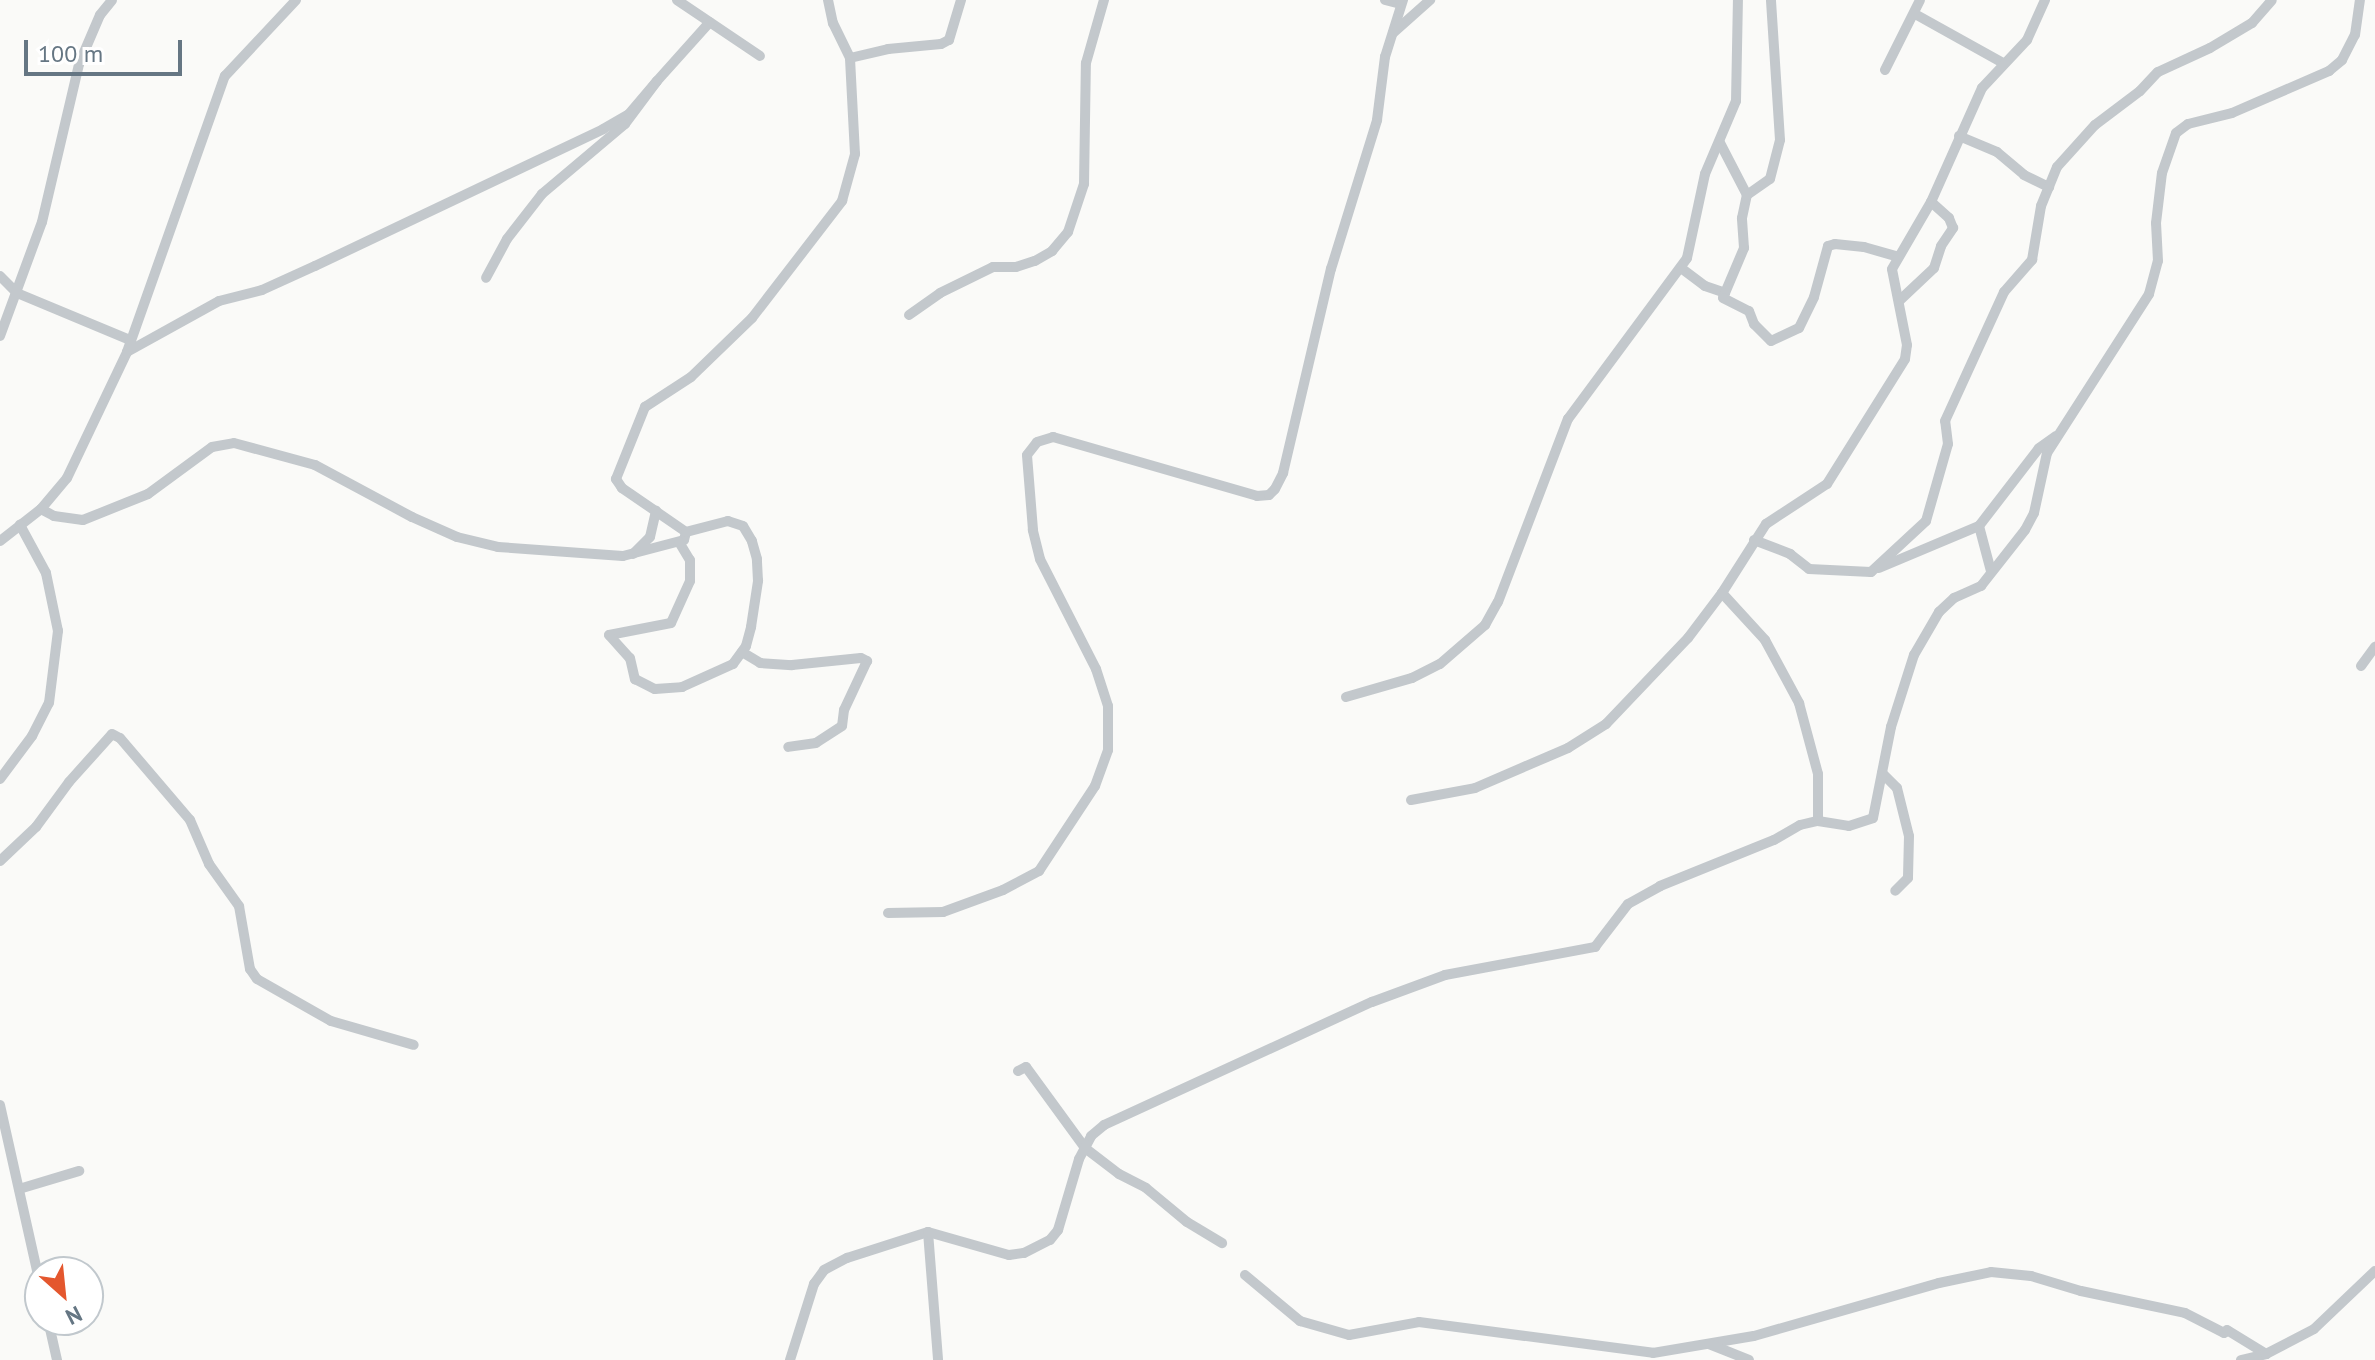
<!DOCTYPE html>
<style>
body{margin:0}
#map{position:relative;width:2375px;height:1360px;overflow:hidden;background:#fafaf8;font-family:"PT Sans",sans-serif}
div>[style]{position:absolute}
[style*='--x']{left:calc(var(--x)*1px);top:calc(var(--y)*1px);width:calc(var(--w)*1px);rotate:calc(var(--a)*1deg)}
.street>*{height:10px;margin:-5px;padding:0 5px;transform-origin:5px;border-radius:5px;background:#c3c8cc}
span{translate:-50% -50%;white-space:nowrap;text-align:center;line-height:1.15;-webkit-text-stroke:8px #fff;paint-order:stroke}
.north{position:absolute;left:24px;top:1256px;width:80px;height:80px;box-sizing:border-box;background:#fff;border:2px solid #c1c8cd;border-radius:50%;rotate:153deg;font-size:22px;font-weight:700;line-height:32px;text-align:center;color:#657683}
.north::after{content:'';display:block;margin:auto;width:28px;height:36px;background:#e4572e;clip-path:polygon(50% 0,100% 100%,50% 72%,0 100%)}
.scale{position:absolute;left:24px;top:40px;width:158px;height:36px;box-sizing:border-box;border:4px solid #657683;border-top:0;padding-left:10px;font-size:24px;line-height:28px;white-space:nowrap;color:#657683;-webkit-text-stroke:6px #fff;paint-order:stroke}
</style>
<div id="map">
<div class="street">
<i style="--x:677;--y:0;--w:100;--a:34"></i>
<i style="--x:828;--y:0;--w:24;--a:78"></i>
<i style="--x:833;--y:23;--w:39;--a:64"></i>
<i style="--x:1385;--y:0;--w:16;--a:14"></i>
<i style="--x:1915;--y:14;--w:101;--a:29.1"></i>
<i style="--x:1393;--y:33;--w:50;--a:-41.7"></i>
<i style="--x:1885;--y:70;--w:78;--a:-63.4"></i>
<i style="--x:657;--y:81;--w:79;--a:-48.1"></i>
<i style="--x:1959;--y:136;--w:41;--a:22.8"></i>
<i style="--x:1997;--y:152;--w:35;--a:40"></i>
<i style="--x:2024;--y:175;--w:28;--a:26"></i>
<i style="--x:1747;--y:195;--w:28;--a:-35"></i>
<i style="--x:1770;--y:179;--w:40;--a:-75.6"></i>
<i style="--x:1780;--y:140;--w:140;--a:-93.7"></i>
<i style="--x:1681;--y:268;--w:30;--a:37"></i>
<i style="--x:1705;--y:286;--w:21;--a:19"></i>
<i style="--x:1725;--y:293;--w:49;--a:-67.1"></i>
<i style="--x:1744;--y:248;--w:30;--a:-94"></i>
<i style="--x:1742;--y:218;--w:24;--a:-78"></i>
<i style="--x:1747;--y:195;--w:59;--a:-117.4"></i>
<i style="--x:0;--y:276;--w:24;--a:45"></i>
<i style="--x:17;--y:293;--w:122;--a:22.6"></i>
<i style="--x:1725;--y:293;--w:5;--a:112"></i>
<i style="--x:1723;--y:298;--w:29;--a:27"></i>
<i style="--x:1749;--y:311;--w:14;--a:69"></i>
<i style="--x:1754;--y:324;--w:24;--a:45"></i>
<i style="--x:1771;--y:341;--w:31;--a:-25"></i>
<i style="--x:1799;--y:328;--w:34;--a:-64"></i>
<i style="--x:1814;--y:297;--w:53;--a:-74.6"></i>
<i style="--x:1828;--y:246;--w:7;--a:-16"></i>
<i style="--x:1835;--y:244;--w:29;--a:6"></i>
<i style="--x:1864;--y:247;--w:35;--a:16"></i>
<i style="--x:1899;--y:301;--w:48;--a:-43.3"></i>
<i style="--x:1934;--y:268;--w:23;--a:-72"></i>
<i style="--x:1941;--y:246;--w:22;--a:-56"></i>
<i style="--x:1953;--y:228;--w:11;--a:-112"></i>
<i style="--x:1949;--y:218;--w:24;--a:-138"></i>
<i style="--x:909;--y:315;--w:38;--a:-35"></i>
<i style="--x:940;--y:293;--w:59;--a:-26.1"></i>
<i style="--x:993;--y:267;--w:23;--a:0"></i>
<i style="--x:1016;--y:267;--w:20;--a:-18"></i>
<i style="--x:1035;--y:261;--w:20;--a:-30"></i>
<i style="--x:1052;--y:251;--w:25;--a:-50"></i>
<i style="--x:1068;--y:232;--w:51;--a:-71.6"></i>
<i style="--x:1084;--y:184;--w:121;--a:-89.1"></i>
<i style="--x:1086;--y:63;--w:66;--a:-74.1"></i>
<i style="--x:0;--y:336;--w:121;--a:-69.8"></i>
<i style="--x:42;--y:222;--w:162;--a:-76.8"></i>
<i style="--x:79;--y:64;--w:53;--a:-66.8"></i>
<i style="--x:100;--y:15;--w:19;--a:-51"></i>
<i style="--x:127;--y:352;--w:105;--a:-29"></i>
<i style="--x:219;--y:301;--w:44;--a:-14.3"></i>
<i style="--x:262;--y:290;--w:58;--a:-24.4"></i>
<i style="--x:315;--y:266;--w:319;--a:-25.4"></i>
<i style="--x:603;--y:129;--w:30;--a:-30"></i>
<i style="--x:629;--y:114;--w:43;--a:-49.7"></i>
<i style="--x:657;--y:81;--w:54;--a:126.7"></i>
<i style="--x:625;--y:124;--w:109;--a:139.9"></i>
<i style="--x:542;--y:194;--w:57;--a:127.9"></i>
<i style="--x:507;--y:239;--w:44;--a:118.3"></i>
<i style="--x:41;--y:509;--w:15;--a:28"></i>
<i style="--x:54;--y:516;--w:29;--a:8"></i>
<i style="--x:83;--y:520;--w:70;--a:-21.8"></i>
<i style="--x:148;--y:494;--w:79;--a:-36.3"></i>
<i style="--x:212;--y:447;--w:22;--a:-10"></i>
<i style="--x:234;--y:443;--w:84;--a:15.2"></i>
<i style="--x:315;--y:465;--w:110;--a:28.2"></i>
<i style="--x:412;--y:517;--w:49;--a:24"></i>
<i style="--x:457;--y:537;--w:42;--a:13.7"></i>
<i style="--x:498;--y:547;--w:125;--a:4.1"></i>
<i style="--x:623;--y:556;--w:63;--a:-14.7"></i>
<i style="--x:684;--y:540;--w:8;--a:-76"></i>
<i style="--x:686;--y:532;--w:78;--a:-145.5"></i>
<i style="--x:622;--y:488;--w:11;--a:-124"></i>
<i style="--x:616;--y:479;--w:78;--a:-68.1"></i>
<i style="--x:645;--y:407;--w:55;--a:-33.1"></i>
<i style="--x:691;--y:377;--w:85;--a:-44"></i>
<i style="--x:752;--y:318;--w:148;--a:-52.4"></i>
<i style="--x:842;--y:201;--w:49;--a:-74.5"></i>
<i style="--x:855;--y:154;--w:96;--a:-93"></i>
<i style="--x:850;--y:58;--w:39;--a:-13"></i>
<i style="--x:888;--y:49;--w:53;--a:-5.4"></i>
<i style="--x:941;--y:44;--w:9;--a:-27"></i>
<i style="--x:949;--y:40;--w:42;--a:-73.3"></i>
<i style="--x:1979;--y:526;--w:47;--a:75.1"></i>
<i style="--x:1754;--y:540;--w:39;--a:21"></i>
<i style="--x:1790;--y:554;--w:24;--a:38"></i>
<i style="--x:1809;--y:569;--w:62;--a:2.8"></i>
<i style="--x:1871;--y:572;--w:75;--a:-42.8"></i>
<i style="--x:1926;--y:521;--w:80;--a:-74.1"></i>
<i style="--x:1948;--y:444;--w:23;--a:-97"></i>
<i style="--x:1945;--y:421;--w:142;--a:-65.4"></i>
<i style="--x:2004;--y:292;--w:43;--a:-48.8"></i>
<i style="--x:2032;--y:260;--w:55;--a:-80.5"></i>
<i style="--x:2041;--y:206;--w:42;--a:-67.7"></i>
<i style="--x:2057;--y:167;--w:57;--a:-47.9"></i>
<i style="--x:2095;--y:125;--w:56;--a:-37.1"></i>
<i style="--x:2140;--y:91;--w:26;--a:-47"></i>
<i style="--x:2158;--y:72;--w:57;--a:-24.8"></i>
<i style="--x:2210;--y:48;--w:49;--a:-30.8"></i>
<i style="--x:2252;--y:23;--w:30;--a:-49"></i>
<i style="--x:0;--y:541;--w:52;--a:-38"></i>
<i style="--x:41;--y:509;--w:40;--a:-50"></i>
<i style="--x:67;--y:478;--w:140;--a:-64.5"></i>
<i style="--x:127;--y:352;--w:293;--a:-70.5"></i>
<i style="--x:225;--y:76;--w:104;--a:-46.9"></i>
<i style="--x:679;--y:542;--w:21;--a:59"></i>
<i style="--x:690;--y:560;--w:21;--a:90"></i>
<i style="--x:690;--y:581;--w:46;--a:114.3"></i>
<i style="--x:671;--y:623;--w:63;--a:169"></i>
<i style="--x:609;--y:635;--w:31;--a:48"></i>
<i style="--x:630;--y:658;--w:22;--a:77"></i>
<i style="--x:635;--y:679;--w:22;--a:27"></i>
<i style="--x:655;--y:689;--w:27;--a:-4"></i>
<i style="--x:682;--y:687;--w:56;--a:-24.3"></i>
<i style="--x:733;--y:664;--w:22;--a:-54"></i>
<i style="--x:746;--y:646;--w:20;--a:-75"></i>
<i style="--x:751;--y:627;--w:47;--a:-81.3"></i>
<i style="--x:758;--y:581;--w:22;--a:-93"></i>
<i style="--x:757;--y:559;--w:19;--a:-106"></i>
<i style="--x:752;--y:541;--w:17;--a:-121"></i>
<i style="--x:743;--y:526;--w:16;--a:-162"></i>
<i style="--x:728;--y:521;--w:43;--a:165.3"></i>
<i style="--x:633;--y:554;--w:24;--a:-45"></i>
<i style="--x:650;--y:537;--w:27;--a:-77"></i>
<i style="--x:1879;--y:568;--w:108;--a:-22.8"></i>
<i style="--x:1979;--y:526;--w:98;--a:-52.4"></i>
<i style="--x:2039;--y:448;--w:21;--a:-35"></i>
<i style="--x:1722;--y:593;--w:64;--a:47.5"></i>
<i style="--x:1765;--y:640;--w:72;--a:61.6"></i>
<i style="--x:1799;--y:703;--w:73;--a:75"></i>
<i style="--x:1818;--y:774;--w:47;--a:90"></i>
<i style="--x:742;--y:652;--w:21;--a:31"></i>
<i style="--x:760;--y:663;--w:32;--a:4"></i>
<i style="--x:792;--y:665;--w:69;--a:-5.8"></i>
<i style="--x:861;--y:658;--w:7;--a:27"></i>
<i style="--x:867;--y:661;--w:54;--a:115.1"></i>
<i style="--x:844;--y:710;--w:16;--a:97"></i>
<i style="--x:842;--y:726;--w:31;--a:147"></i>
<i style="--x:816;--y:743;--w:28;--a:172"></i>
<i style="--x:2361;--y:666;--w:24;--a:-54"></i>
<i style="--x:1346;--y:697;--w:69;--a:-16.1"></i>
<i style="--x:1412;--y:678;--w:31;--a:-27"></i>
<i style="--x:1440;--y:664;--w:60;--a:-40.9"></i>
<i style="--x:1485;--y:625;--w:26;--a:-61"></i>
<i style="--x:1498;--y:602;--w:196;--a:-69.1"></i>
<i style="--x:1568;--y:419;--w:200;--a:-53.5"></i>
<i style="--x:1687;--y:258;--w:86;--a:-77.9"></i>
<i style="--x:1705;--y:174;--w:79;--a:-67"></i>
<i style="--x:1736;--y:101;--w:101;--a:-88.9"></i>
<i style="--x:1882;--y:773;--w:21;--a:45"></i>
<i style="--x:1897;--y:788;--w:49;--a:76"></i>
<i style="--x:1909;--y:836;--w:42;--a:91.4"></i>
<i style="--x:1908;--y:878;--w:18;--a:135"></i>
<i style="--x:0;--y:779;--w:54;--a:-53.3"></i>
<i style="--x:32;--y:736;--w:37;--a:-63"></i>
<i style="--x:49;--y:703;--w:73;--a:-82.9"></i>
<i style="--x:58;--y:631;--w:59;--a:-101.7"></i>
<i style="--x:46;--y:573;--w:55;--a:-118.4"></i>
<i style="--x:1411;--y:800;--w:65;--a:-10.6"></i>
<i style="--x:1475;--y:788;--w:101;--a:-23.3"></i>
<i style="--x:1568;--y:748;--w:45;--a:-32.3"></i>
<i style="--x:1606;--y:724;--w:119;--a:-46.4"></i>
<i style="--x:1688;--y:638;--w:56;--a:-52.9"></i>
<i style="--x:1722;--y:593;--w:82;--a:-57.5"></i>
<i style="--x:1766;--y:524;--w:73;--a:-33.3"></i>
<i style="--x:1827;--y:484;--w:147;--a:-58"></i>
<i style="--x:1905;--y:359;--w:14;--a:-82"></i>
<i style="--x:1907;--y:345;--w:77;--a:-101.2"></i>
<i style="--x:1892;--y:269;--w:78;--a:-59.8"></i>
<i style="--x:1931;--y:202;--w:125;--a:-65.9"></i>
<i style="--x:1982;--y:88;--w:66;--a:-46.8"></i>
<i style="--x:2027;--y:40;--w:44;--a:-65.8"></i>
<i style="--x:0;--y:861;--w:50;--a:-43.4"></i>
<i style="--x:36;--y:827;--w:56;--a:-53.7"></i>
<i style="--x:69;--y:782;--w:64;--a:-48.1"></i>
<i style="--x:112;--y:734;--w:9;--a:27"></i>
<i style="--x:120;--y:738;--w:108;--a:49.5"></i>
<i style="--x:190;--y:820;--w:48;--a:66.6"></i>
<i style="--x:209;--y:864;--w:52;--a:54.5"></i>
<i style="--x:239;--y:906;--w:64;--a:80.1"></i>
<i style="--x:250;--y:969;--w:12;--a:55"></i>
<i style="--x:257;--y:979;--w:85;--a:29.6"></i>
<i style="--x:331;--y:1021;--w:86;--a:16.1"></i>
<i style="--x:888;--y:913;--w:55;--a:-1"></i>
<i style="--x:943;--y:912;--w:64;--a:-20.1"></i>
<i style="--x:1003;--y:890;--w:41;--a:-27.8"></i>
<i style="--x:1039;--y:871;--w:102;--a:-56.6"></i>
<i style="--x:1095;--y:786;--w:38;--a:-70"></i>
<i style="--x:1108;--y:750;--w:44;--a:-90"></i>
<i style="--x:1108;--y:706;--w:39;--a:-108"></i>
<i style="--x:1096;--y:669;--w:123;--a:-117"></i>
<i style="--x:1040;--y:559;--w:30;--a:-104"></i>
<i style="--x:1033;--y:530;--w:75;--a:-94.6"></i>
<i style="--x:1027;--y:455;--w:16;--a:-52"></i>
<i style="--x:1037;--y:442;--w:17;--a:-17"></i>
<i style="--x:1053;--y:437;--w:212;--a:16.1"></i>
<i style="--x:1257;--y:496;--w:12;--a:-5"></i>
<i style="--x:1269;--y:495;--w:8;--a:-45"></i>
<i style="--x:1275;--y:489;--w:18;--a:-63"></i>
<i style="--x:1283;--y:473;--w:210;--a:-76.8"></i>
<i style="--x:1331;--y:269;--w:156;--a:-72.8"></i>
<i style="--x:1377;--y:120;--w:64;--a:-82.8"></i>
<i style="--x:1385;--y:57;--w:60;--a:-72.5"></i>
<i style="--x:1018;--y:1071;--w:9;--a:-27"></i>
<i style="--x:1026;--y:1067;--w:100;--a:53.9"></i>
<i style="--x:1085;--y:1148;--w:43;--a:37.4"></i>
<i style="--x:1119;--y:1174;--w:30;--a:27"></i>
<i style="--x:1146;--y:1188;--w:53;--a:39.7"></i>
<i style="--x:1187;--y:1222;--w:41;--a:31"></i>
<i style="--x:0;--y:1105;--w:183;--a:77.4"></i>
<i style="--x:19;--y:1189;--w:63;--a:-16.7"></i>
<i style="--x:928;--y:1232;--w:128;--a:85.5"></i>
<i style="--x:1245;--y:1275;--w:72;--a:39.9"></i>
<i style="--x:1300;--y:1321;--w:51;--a:15.9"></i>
<i style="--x:1349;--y:1335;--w:71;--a:-10.5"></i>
<i style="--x:1419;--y:1322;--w:236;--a:7.5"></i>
<i style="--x:1653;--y:1353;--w:102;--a:-9.6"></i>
<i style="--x:1754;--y:1336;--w:192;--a:-16"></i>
<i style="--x:1939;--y:1283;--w:53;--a:-11.9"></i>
<i style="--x:1991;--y:1272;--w:40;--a:5.7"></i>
<i style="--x:2031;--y:1276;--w:52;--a:16.7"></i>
<i style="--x:2081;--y:1291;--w:106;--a:11.9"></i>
<i style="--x:2185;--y:1313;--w:44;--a:27.1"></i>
<i style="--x:2224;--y:1333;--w:4;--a:-45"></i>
<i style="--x:2227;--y:1330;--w:46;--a:31.6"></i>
<i style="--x:48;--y:1320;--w:41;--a:77.3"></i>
<i style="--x:1709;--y:1344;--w:43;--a:21.8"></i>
<i style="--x:790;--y:1360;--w:80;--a:-72.5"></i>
<i style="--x:814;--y:1284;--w:17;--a:-54"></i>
<i style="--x:824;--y:1270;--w:26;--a:-28"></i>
<i style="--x:847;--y:1258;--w:85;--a:-17.8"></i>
<i style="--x:928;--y:1232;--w:84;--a:15.9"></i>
<i style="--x:1009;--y:1255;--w:15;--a:-8"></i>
<i style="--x:1024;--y:1253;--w:29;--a:-27"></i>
<i style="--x:1050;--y:1240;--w:13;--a:-51"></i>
<i style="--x:1058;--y:1230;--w:74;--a:-73.5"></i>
<i style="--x:1079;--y:1159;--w:26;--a:-62"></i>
<i style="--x:1091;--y:1136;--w:17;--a:-40"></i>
<i style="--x:1104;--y:1125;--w:295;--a:-24.7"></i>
<i style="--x:1372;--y:1002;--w:78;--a:-20.3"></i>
<i style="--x:1445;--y:975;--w:153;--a:-10.6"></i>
<i style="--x:1595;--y:947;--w:54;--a:-52.5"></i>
<i style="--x:1628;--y:904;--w:37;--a:-29"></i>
<i style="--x:1660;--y:886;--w:123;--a:-22"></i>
<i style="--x:1774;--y:840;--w:30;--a:-30"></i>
<i style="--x:1800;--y:825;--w:18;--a:-13"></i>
<i style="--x:1818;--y:821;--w:31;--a:9"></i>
<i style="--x:1849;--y:826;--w:25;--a:-18"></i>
<i style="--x:1873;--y:818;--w:93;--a:-78.8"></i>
<i style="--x:1891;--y:727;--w:76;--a:-72.3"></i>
<i style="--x:1914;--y:655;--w:50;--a:-59.8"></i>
<i style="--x:1939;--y:612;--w:21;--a:-43"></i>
<i style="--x:1954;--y:598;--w:30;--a:-24"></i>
<i style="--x:1981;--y:586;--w:71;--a:-51.8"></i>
<i style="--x:2025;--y:530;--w:19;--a:-62"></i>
<i style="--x:2034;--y:513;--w:61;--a:-77.8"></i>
<i style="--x:2047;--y:453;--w:189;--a:-57.3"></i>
<i style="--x:2149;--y:294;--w:34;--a:-75"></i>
<i style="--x:2158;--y:261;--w:38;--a:-93"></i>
<i style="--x:2156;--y:223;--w:50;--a:-83.2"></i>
<i style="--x:2162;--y:173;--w:42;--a:-70.7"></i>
<i style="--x:2176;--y:133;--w:15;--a:-37"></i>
<i style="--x:2188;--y:124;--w:45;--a:-14"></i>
<i style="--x:2232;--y:113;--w:106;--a:-23.4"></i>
<i style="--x:2329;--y:71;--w:17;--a:-40"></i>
<i style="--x:2342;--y:60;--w:28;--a:-63"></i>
<i style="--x:2355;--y:35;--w:35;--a:-82"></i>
<i style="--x:2241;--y:1360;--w:26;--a:-13"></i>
<i style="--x:2266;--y:1354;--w:54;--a:-27.5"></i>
<i style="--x:2314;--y:1329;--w:84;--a:-43.6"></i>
</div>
<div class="north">N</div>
<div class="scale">100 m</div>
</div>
